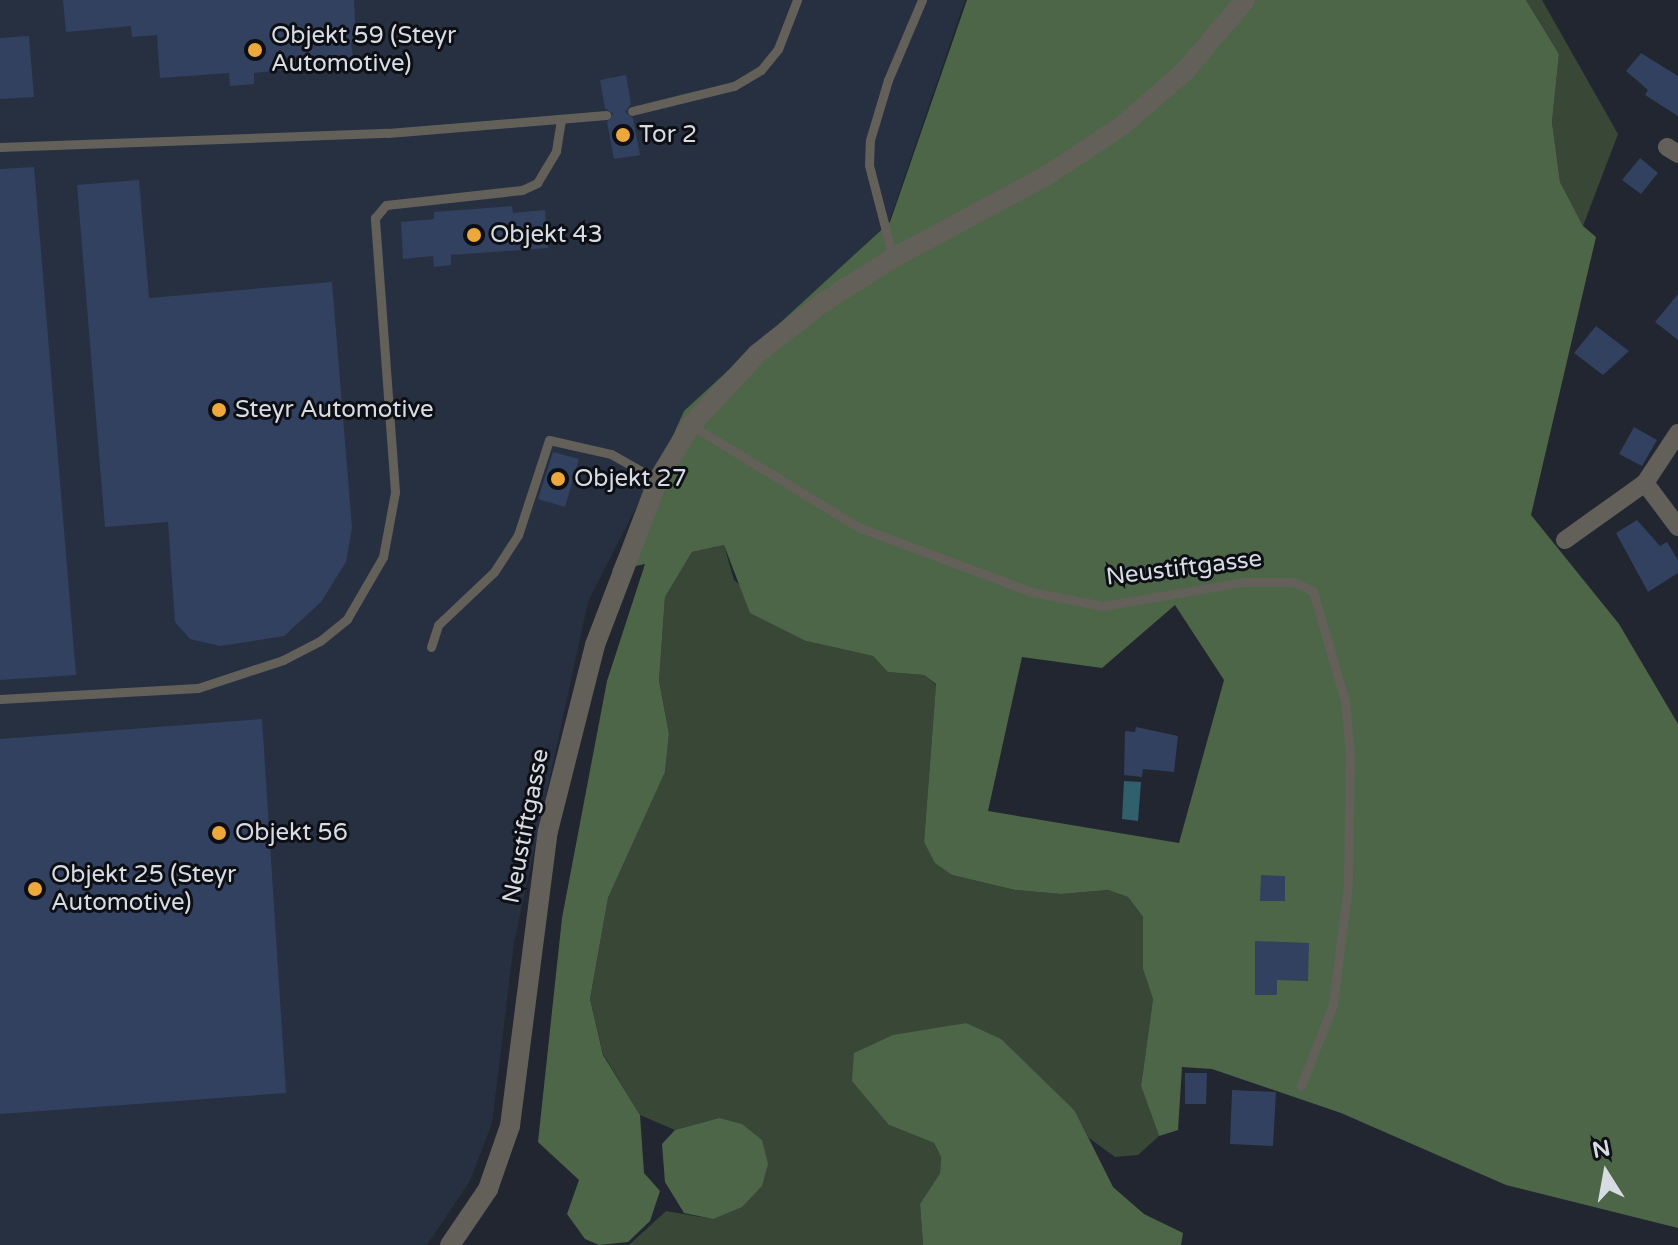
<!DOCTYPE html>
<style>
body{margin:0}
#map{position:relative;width:1678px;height:1245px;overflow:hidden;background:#212631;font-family:"Varela Round",sans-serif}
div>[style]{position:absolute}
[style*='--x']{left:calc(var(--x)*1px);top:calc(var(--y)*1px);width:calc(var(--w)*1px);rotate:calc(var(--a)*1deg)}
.built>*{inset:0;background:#273040}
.green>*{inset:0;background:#394736}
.forest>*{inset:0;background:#4d6648}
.water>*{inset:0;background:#2f606b}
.building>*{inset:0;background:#31415f}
.service>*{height:9px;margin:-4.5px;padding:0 4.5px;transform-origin:4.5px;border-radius:4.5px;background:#63605a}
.minor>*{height:18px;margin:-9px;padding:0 9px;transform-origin:9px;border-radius:9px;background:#63605a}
.tertiary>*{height:20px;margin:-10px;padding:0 10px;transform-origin:10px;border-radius:10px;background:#63605a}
.dots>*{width:22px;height:22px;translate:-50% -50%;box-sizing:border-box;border:4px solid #0d0f14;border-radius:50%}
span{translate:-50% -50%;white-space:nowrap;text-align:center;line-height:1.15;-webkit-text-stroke:6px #0d0f14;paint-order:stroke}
.poi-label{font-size:24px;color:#d7dbe2}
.left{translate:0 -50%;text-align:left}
.street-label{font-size:24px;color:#d7dbe2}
.north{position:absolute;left:1566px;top:1133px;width:80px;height:80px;-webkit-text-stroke:6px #0d0f14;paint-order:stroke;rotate:349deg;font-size:22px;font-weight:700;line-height:32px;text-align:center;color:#d7dbe2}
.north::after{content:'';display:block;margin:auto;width:28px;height:36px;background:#d7dbe2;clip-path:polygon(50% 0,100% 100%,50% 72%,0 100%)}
</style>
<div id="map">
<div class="built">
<i style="clip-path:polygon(0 0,965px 0,889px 222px,679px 423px,588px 602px,514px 943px,492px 1123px,470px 1181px,427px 1245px,0 1245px)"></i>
</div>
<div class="green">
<i style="clip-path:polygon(1526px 0,1542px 0,1618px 134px,1583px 226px,1560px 182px,1552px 122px,1559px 54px)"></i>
<i style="clip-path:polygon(724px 545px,734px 580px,806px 641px,873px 656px,889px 672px,924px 675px,936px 685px,924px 842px,952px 875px,1015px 890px,1061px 894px,1108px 890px,1128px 897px,1143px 917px,1143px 969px,1153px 999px,1141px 1086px,1159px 1136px,1138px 1155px,1115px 1157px,1089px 1138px,1075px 1111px,966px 1023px,944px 1027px,889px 1125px,934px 1143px,941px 1157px,940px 1173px,920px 1204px,923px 1245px,629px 1245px,666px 1211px,713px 1219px,719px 1118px,675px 1130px,640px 1115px,603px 1054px,590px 999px,608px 898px,665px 772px,669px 734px,659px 681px,665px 597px,692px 552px)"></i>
</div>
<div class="forest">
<i style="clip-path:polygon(evenodd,967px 0,1526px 0,1559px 54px,1552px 122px,1560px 182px,1583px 226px,1596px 237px,1531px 515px,1619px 624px,1678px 724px,1678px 1228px,1506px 1185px,1341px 1113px,1212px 1069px,1182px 1067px,1178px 1130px,1159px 1136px,1141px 1086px,1153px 999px,1143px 969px,1143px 917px,1128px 897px,1108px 890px,1061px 894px,1015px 890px,952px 875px,935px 863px,924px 842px,936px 684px,924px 675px,888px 672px,873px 656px,806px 641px,750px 613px,724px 545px,692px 552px,665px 597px,659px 681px,669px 734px,665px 772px,608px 898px,590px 999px,603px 1055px,640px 1115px,644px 1173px,660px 1191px,650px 1221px,628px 1242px,599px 1245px,585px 1239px,567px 1214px,579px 1180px,538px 1142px,562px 918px,607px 681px,645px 564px,612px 571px,684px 411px,890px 222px,967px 0,1175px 605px,1224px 680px,1179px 843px,988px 811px,1022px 657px,1102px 668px,1175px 605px)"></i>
<i style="clip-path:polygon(966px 1023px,1001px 1039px,1075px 1111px,1113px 1187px,1144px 1214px,1183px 1233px,1181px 1245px,923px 1245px,920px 1204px,940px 1173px,941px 1157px,934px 1143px,889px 1125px,852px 1081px,854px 1053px,893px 1035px)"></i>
<i style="clip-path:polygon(719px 1118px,742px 1124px,762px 1140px,768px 1164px,762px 1186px,742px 1207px,713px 1219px,684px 1213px,665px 1182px,662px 1144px,675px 1130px)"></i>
</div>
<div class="water">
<i style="clip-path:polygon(1124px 781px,1141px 782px,1138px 821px,1122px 819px)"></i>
</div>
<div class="building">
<i style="clip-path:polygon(63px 0,354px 0,356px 42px,351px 43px,353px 57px,331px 59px,331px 65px,254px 73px,254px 84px,230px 86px,229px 73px,160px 78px,157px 35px,132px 37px,131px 26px,66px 32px)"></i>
<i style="clip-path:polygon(29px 36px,34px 97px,0 99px,0 38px)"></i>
<i style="clip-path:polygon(1641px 53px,1678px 76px,1678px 116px,1645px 95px,1648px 90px,1626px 71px)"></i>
<i style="clip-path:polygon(626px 75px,631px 104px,625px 112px,633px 118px,640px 155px,614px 159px,607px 122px,613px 114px,605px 108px,600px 80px)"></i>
<i style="clip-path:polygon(1640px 158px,1658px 173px,1641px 194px,1622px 180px)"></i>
<i style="clip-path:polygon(34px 167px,76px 675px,0 680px,0 169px)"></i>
<i style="clip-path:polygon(139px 180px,149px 298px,332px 282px,352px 528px,346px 562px,321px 602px,284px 636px,220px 646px,190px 639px,175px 622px,168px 522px,105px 527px,77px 185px)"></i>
<i style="clip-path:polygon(512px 206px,513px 213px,545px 210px,548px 248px,451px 255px,451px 265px,434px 267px,433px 256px,403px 259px,401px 222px,434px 219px,434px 212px)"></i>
<i style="clip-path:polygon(1678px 294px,1678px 340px,1655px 322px)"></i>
<i style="clip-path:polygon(1596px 326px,1629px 351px,1603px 375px,1574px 353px)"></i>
<i style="clip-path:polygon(1634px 427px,1657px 440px,1642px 466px,1619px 454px)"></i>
<i style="clip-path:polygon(553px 452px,579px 459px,565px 507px,538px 499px)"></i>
<i style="clip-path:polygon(1637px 520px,1660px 546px,1667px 542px,1678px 560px,1678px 573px,1648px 592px,1616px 533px)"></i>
<i style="clip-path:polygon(262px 719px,286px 1093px,0 1114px,0 739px)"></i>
<i style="clip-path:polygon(1136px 727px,1178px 736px,1174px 772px,1143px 769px,1142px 777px,1124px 775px,1125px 731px,1135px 732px)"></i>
<i style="clip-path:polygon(1261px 875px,1285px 876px,1285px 901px,1260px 901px)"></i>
<i style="clip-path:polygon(1255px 941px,1309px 943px,1308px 981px,1277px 980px,1277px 995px,1255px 995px)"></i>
<i style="clip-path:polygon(1185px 1073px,1207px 1073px,1206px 1104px,1185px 1104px)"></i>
<i style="clip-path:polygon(1232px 1090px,1276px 1092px,1273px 1146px,1230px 1144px)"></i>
</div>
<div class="service">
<i style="--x:632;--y:111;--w:105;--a:-13.8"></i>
<i style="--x:734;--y:86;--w:31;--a:-31"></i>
<i style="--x:761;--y:70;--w:27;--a:-51"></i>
<i style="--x:778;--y:49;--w:53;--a:-68.8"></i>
<i style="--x:0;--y:147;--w:388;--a:-2.1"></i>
<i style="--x:388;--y:133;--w:219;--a:-4.7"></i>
<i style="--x:893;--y:258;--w:96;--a:-104.5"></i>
<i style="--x:869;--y:165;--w:25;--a:-88"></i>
<i style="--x:870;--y:140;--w:63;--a:-73.3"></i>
<i style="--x:888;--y:80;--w:87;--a:-67"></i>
<i style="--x:691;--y:425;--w:196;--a:31.4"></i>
<i style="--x:858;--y:527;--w:186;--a:20.5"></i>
<i style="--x:1032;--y:592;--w:72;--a:11.2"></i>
<i style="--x:1103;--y:606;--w:142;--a:-9.7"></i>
<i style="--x:1243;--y:582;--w:50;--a:0"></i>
<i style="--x:1293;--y:582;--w:22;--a:24"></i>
<i style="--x:1313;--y:591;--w:115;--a:73.8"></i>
<i style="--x:1345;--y:701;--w:53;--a:84.6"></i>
<i style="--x:1350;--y:754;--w:130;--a:90.9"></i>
<i style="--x:1348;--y:884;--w:122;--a:97.1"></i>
<i style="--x:1333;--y:1005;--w:87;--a:111.6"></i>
<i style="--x:431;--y:647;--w:23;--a:-72"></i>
<i style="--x:438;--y:625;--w:77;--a:-43.4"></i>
<i style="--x:494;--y:572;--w:44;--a:-57"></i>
<i style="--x:518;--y:535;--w:100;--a:-71.9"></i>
<i style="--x:549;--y:440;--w:64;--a:12.7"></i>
<i style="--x:611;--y:454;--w:53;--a:29.5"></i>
<i style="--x:0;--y:699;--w:198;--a:-3.2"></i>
<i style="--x:198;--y:688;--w:89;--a:-18.2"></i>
<i style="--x:283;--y:660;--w:42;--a:-27.2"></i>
<i style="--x:320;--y:641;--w:35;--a:-39"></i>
<i style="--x:347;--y:619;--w:72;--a:-59.9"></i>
<i style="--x:383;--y:557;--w:66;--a:-79.5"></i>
<i style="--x:395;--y:492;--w:275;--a:-94.2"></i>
<i style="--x:375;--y:218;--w:17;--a:-50"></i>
<i style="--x:386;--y:205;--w:137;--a:-6.3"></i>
<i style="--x:522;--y:190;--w:17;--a:-25"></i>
<i style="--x:537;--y:183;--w:37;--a:-59"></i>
<i style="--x:556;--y:151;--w:32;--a:-81"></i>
</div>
<div class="minor">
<i style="--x:1667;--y:147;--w:13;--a:32"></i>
<i style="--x:1645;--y:483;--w:55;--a:53.1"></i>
<i style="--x:1565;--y:540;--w:98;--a:-35.5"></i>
<i style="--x:1645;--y:483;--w:60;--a:-56.6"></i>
</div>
<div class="tertiary">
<i style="--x:450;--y:1245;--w:68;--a:-55.8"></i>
<i style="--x:488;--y:1189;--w:67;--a:-70.8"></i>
<i style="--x:510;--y:1126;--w:297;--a:-82.7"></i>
<i style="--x:548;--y:831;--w:192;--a:-75.8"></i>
<i style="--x:595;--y:645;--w:177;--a:-69.1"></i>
<i style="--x:658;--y:480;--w:64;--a:-59"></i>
<i style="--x:691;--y:425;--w:97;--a:-47.1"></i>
<i style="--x:757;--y:354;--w:83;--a:-38.1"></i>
<i style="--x:822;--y:303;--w:84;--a:-32.4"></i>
<i style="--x:893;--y:258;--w:174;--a:-28.2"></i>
<i style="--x:1046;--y:176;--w:92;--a:-33.5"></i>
<i style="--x:1123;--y:125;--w:82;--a:-41.1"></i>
<i style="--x:1185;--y:71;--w:93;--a:-49.8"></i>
</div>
<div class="dots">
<i style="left:255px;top:50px;background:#eda83b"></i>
<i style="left:623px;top:135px;background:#eda83b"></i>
<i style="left:474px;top:235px;background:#eda83b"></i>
<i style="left:219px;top:410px;background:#eda83b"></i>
<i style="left:558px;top:479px;background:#eda83b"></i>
<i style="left:219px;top:833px;background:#eda83b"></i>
<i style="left:35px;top:889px;background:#eda83b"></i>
</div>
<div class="poi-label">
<span class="left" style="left:271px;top:50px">Objekt 59 (Steyr<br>Automotive)</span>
<span class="left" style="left:639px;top:135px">Tor 2</span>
<span class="left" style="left:490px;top:235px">Objekt 43</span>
<span class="left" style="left:235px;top:410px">Steyr Automotive</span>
<span class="left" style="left:574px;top:479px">Objekt 27</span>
<span class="left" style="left:235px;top:833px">Objekt 56</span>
<span class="left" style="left:51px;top:889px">Objekt 25 (Steyr<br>Automotive)</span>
</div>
<div class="street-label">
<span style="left:1184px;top:568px;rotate:-7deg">Neustiftgasse</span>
<span style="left:526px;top:826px;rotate:-79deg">Neustiftgasse</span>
</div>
<div class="north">N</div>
</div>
